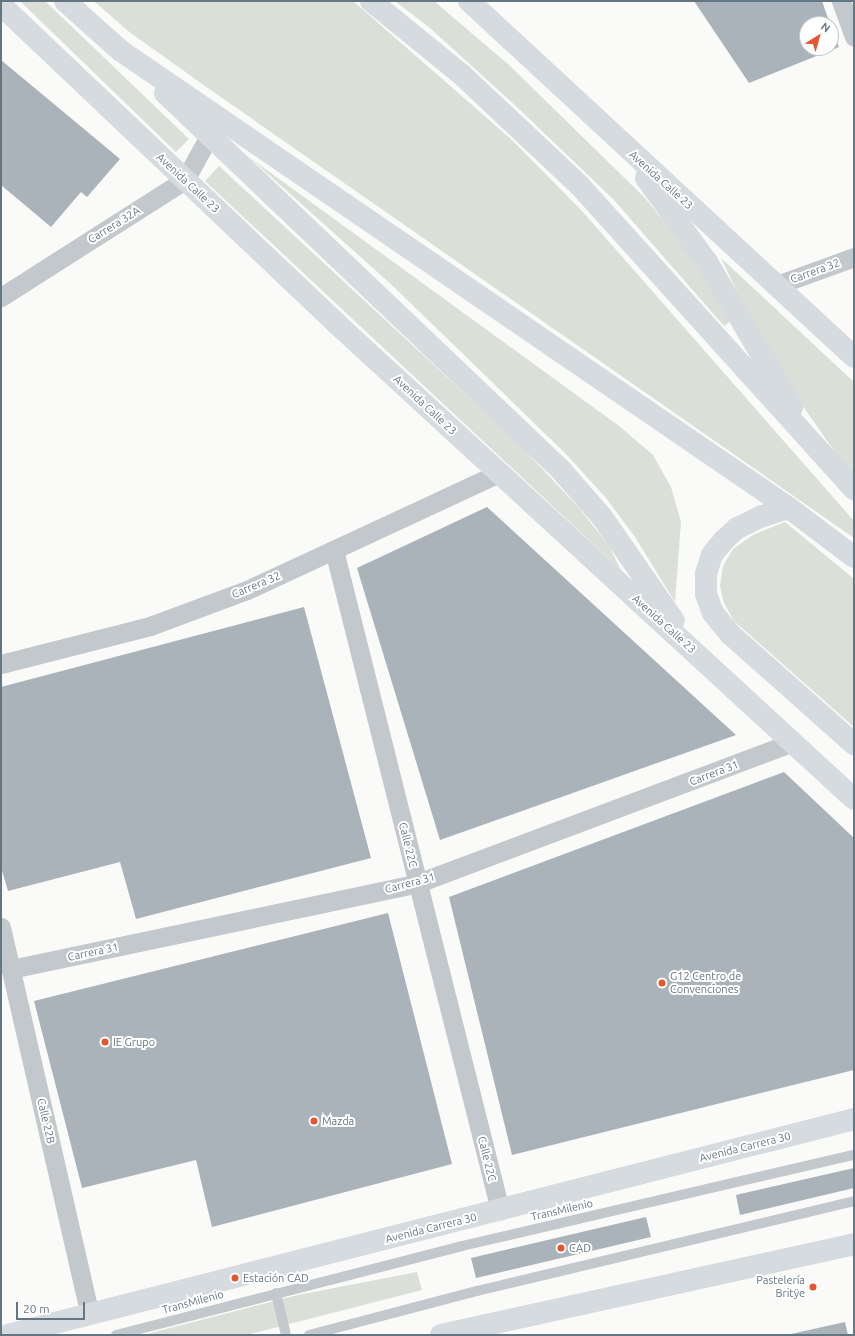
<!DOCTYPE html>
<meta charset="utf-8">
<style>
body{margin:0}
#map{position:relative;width:855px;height:1336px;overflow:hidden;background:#fafaf8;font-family:Ubuntu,sans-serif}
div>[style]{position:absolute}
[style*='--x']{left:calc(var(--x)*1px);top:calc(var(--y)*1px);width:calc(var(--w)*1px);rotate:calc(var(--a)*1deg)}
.green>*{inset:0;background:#dadfd7}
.building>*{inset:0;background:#aab3b9}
.lane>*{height:10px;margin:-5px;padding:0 5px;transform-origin:5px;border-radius:5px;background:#c3c8cc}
.street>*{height:19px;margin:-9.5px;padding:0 9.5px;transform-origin:9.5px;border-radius:9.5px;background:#c3c8cc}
.highway>*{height:22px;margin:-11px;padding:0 11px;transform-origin:11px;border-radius:11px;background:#d6dbdf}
.dots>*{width:11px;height:11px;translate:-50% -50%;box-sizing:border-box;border:2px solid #fff;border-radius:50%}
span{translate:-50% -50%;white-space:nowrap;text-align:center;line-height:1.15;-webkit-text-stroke:4px #fff;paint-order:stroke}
.street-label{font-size:11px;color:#657683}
.poi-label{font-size:11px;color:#657683}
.left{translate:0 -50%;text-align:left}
.right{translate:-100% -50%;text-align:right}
.frame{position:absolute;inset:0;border:2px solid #657683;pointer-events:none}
.north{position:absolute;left:799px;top:16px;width:40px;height:40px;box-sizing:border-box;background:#fff;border:1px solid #c1c8cd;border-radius:50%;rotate:37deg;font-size:11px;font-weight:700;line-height:16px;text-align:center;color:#657683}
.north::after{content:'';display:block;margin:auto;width:14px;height:18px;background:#e4572e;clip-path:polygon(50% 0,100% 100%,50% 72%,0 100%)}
.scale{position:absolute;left:16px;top:1302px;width:69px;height:18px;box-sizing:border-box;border:2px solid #657683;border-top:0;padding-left:5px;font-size:12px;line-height:14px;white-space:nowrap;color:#657683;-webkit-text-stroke:3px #fff;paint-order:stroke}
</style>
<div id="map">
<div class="green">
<i style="clip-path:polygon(20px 1px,45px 1px,189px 139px,176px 152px)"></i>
<i style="clip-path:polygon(94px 1px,353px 1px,512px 140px,582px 211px,854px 521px,854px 538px,205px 86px,128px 31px)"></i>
<i style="clip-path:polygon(395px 1px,434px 1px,509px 65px,645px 198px,687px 250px,731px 321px,724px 326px,614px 200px,518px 108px,430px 28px)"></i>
<i style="clip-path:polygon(249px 157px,619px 426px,653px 455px,671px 487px,681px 522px,675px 602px,635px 537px,606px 498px,565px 453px,393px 286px)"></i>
<i style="clip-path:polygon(219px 166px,518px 443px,579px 508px,609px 546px,621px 570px,205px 181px)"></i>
<i style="clip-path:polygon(721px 258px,854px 382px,854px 474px,839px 458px,798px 399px,743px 304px)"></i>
<i style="clip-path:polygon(785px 522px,854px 579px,854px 727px,734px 621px,724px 603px,720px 586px,723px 566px,733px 549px,753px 535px)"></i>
<i style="clip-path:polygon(417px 1272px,422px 1290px,246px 1335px,143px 1335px,298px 1295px)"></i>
</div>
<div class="building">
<i style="clip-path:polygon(694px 1px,822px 1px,830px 24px,807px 24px,807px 48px,831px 48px,831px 26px,839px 47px,749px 83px)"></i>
<i style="clip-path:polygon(1px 60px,120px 159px,87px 197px,81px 192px,51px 227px,1px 185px)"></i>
<i style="clip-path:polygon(487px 507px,736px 735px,440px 840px,357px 568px)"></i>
<i style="clip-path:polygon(304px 607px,371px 858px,136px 919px,120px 862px,8px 891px,1px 867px,1px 687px)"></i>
<i style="clip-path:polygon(784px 772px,854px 838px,854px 1070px,512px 1155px,449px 897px)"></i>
<i style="clip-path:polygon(388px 913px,452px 1164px,212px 1227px,196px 1160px,82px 1188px,34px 1001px)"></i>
<i style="clip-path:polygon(854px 1168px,854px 1188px,740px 1215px,736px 1195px)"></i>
<i style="clip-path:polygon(646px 1217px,651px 1237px,476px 1278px,471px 1258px)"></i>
<i style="clip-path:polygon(845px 1322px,848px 1335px,792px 1335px,791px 1334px)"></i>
</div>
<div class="lane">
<i style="--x:276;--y:1293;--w:43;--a:76.6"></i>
<i style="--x:116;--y:1335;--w:357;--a:-14.4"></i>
<i style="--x:462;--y:1246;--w:402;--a:-13.1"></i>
<i style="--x:309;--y:1335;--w:174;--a:-14.7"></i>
<i style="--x:477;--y:1291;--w:388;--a:-13.4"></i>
</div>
<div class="street">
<i style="--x:841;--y:1;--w:38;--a:70"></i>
<i style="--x:777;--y:285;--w:82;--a:-20"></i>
<i style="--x:1;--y:297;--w:218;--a:-32.5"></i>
<i style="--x:185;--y:180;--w:50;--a:-61.4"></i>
<i style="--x:334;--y:550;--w:681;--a:75.88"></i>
<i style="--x:1;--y:664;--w:154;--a:-14.3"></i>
<i style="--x:150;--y:626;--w:103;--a:-20.4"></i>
<i style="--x:247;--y:590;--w:278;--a:-24.9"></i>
<i style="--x:1;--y:927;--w:398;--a:77.1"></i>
<i style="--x:11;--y:969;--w:416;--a:-11.9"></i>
<i style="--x:418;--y:883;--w:401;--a:-20.6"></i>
</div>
<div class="highway">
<i style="--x:65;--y:1;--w:75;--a:41.8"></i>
<i style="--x:121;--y:51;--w:809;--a:34.38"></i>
<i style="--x:789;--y:508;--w:81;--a:37"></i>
<i style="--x:371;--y:1;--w:117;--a:39.1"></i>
<i style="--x:462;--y:75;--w:162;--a:43.2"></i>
<i style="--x:580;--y:186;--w:409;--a:47.9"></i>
<i style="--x:469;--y:1;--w:524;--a:42.76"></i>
<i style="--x:1;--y:5;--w:462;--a:43.5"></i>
<i style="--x:336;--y:323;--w:703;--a:42.58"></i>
<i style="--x:165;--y:93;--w:547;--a:43.59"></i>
<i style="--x:561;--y:470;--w:62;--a:48.9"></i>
<i style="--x:602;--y:517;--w:126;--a:55.3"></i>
<i style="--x:646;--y:178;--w:104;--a:54"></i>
<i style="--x:707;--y:262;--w:168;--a:59.6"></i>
<i style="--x:789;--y:508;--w:28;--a:163"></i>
<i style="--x:762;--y:516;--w:28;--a:154"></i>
<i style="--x:737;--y:528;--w:18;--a:137"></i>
<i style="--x:724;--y:540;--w:19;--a:129"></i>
<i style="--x:712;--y:555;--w:20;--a:108"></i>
<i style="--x:706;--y:574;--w:20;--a:90"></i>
<i style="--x:706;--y:594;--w:20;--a:70"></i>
<i style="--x:713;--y:613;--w:27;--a:51"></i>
<i style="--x:730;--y:634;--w:166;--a:41.6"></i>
<i style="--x:8;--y:1335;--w:873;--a:-14.32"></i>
<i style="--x:441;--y:1335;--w:423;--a:-12.4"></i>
</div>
<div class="dots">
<i style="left:662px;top:983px;background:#e4572e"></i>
<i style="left:105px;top:1042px;background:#e4572e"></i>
<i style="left:314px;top:1121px;background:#e4572e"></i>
<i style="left:561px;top:1248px;background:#e4572e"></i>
<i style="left:235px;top:1278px;background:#e4572e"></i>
<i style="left:813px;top:1287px;background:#e4572e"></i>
</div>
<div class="street-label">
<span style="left:661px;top:180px;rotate:42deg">Avenida Calle 23</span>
<span style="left:188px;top:183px;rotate:43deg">Avenida Calle 23</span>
<span style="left:114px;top:225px;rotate:-32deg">Carrera 32A</span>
<span style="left:815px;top:271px;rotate:-20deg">Carrera 32</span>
<span style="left:425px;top:405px;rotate:43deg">Avenida Calle 23</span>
<span style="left:256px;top:585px;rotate:-23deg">Carrera 32</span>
<span style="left:664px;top:624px;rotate:42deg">Avenida Calle 23</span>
<span style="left:714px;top:773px;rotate:-21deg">Carrera 31</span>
<span style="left:408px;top:845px;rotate:76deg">Calle 22C</span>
<span style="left:410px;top:883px;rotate:-15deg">Carrera 31</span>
<span style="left:93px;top:952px;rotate:-12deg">Carrera 31</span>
<span style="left:46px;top:1121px;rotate:77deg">Calle 22B</span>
<span style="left:745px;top:1147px;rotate:-14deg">Avenida Carrera 30</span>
<span style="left:487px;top:1159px;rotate:76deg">Calle 22C</span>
<span style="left:562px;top:1210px;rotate:-13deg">TransMilenio</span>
<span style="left:431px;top:1228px;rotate:-14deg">Avenida Carrera 30</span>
<span style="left:193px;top:1302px;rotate:-15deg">TransMilenio</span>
</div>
<div class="poi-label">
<span class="left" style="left:670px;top:983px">G12 Centro de<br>Convenciones</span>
<span class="left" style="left:113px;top:1042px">IE Grupo</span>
<span class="left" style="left:322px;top:1121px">Mazda</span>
<span class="left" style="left:569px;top:1248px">CAD</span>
<span class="left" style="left:243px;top:1278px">Estación CAD</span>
<span class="right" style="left:805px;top:1287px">Pastelería<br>Britÿe</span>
</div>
<div class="frame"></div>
<div class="north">N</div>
<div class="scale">20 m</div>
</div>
